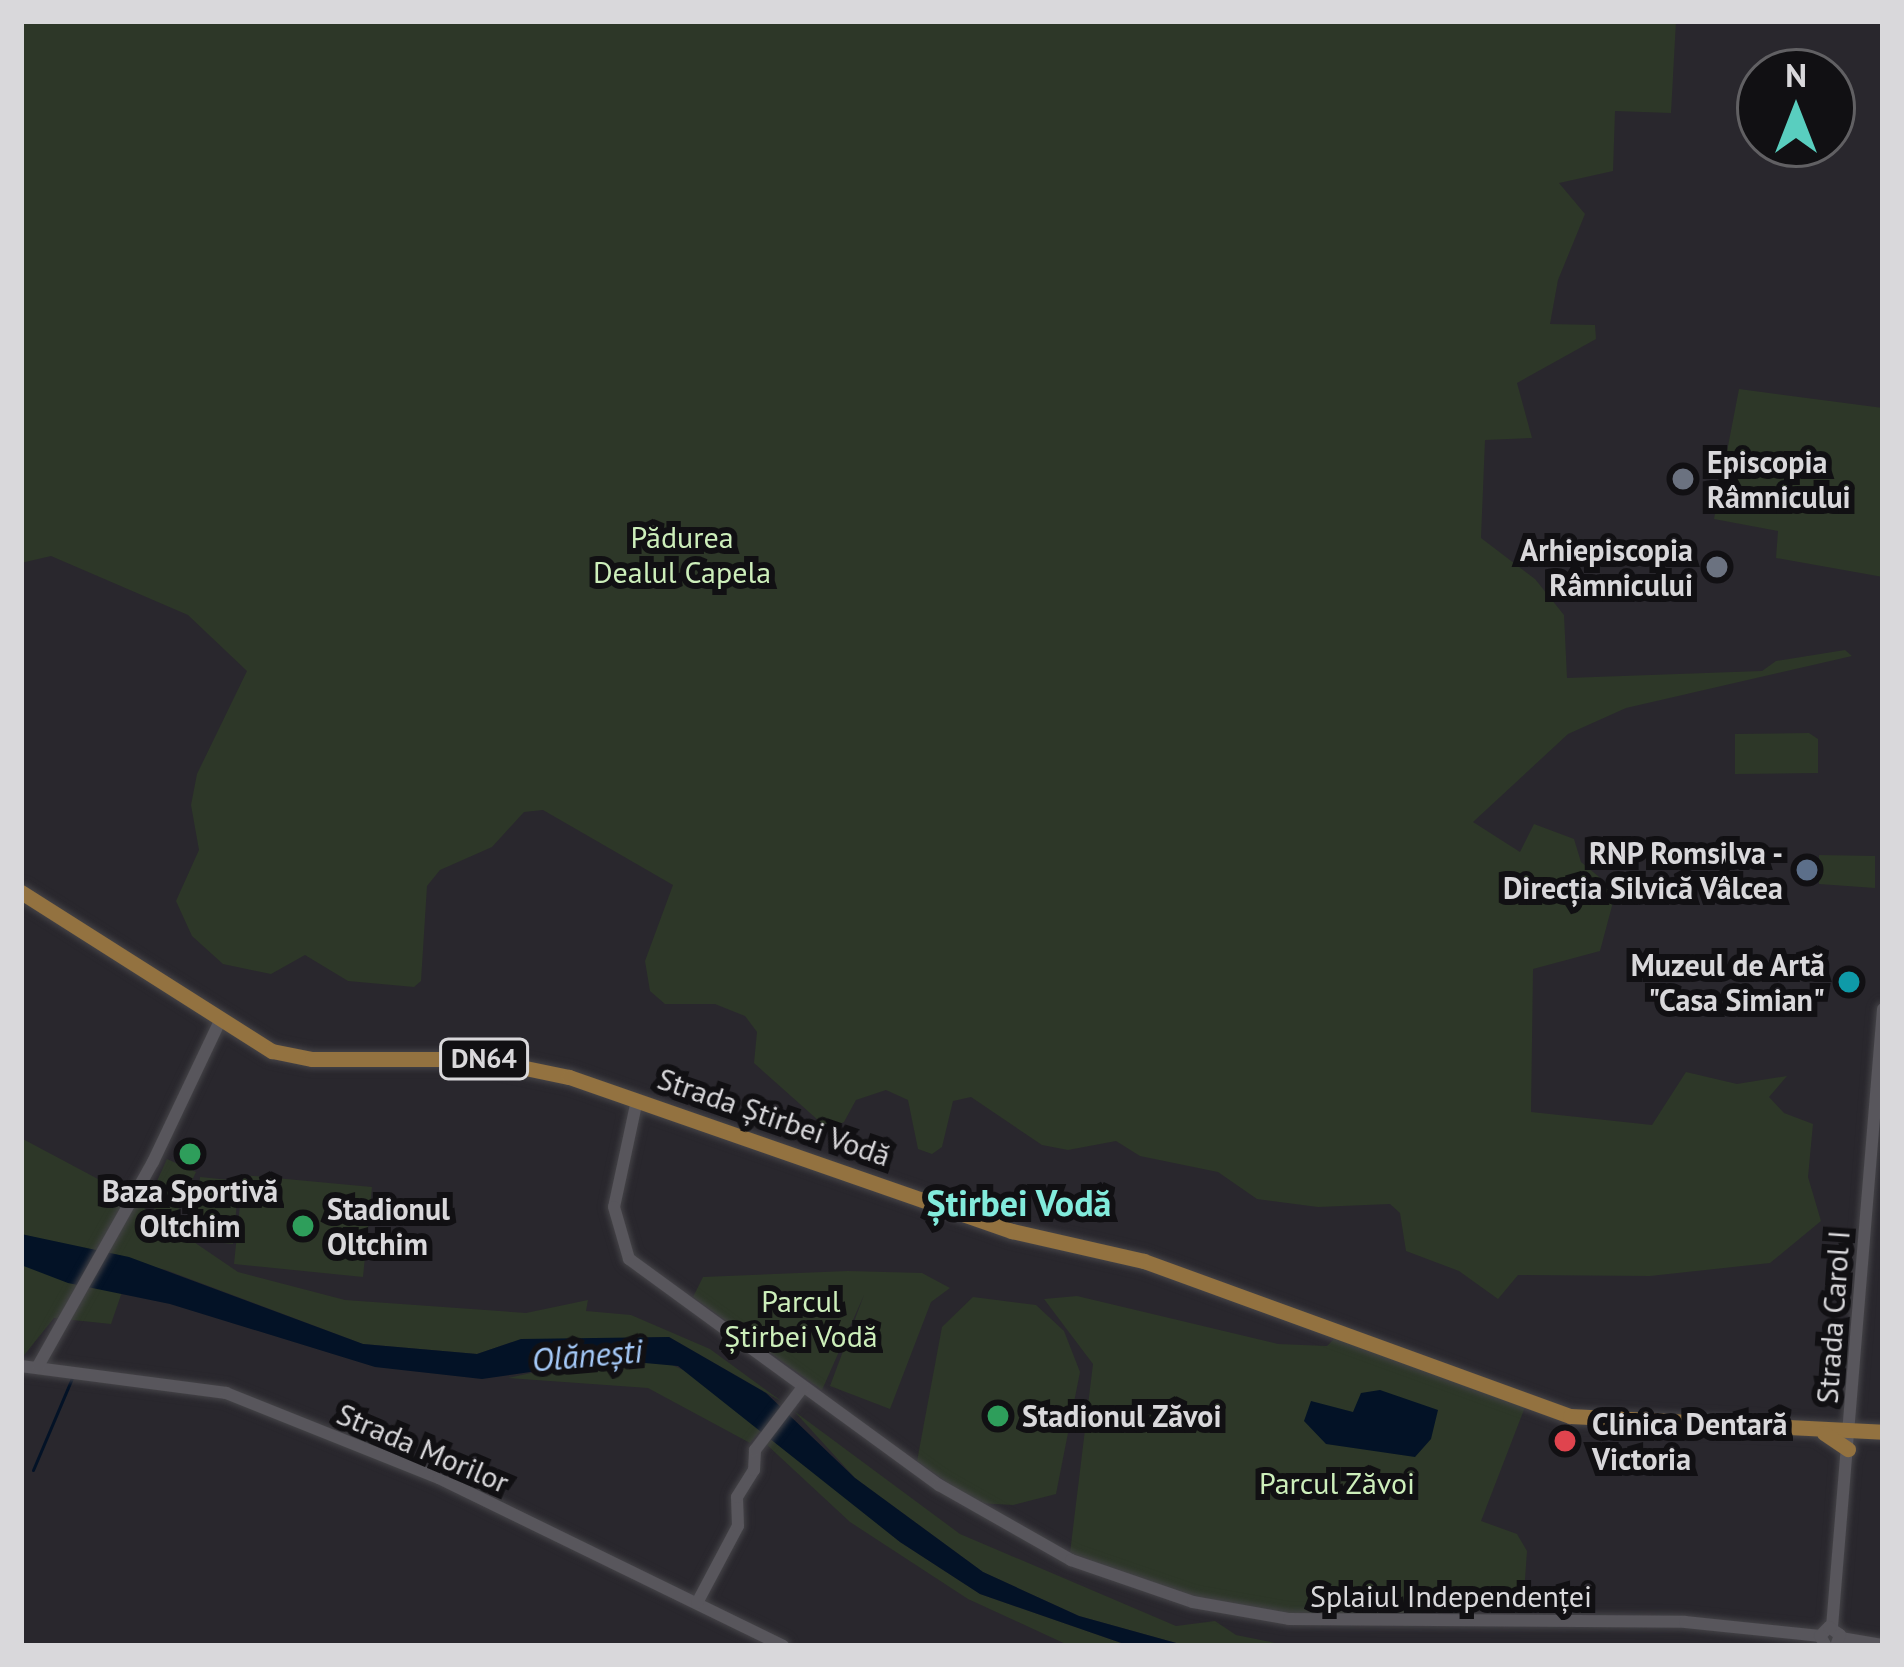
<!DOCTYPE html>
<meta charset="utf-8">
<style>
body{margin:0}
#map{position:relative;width:1904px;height:1667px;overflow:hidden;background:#29272d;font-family:"PT Sans",sans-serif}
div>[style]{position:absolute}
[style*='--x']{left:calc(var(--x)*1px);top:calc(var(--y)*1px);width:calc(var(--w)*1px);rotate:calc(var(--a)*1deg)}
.green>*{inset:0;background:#2d3728}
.water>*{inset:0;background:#031226}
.stream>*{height:3px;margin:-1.5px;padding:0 1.5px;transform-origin:1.5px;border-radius:1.5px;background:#031226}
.roads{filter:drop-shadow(0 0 3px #454448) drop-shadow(0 0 3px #454448)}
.tertiary>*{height:12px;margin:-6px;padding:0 6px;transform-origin:6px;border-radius:6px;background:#58565c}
.primary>*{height:15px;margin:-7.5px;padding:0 7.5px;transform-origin:7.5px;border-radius:7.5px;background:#937240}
.dots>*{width:33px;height:33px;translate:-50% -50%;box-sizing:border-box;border:6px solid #111013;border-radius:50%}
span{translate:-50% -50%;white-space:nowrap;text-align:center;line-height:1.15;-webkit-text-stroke:12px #111013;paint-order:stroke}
.shield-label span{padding:3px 9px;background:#111013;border:3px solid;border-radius:9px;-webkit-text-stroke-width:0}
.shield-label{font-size:27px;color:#d9d8db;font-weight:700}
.poi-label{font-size:30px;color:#d9d8db;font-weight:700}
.left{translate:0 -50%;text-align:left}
.right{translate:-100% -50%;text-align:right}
.park-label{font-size:30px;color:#cdefbb}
.street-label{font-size:30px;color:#d9d8db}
.water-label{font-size:33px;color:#a6cbfa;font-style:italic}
.quarter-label{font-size:36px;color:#82ebdc;font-weight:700}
.frame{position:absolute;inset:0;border:24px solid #d9d8db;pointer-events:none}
.north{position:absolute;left:1736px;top:48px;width:120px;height:120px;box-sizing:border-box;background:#111013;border:3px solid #616063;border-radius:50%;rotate:0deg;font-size:33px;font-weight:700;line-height:48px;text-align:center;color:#d9d8db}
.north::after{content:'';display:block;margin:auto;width:42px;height:54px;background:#59cebf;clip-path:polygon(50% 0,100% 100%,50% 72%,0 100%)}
</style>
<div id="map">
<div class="green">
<i style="clip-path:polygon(21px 21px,1676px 21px,1671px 113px,1615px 111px,1613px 171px,1559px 183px,1585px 214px,1558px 280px,1550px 324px,1595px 325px,1596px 339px,1517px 383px,1532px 438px,1485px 440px,1481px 538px,1535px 579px,1564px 615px,1567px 678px,1762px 671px,1776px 661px,1845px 650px,1852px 656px,1626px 708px,1568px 734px,1473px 822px,1520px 852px,1534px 824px,1574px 839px,1581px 862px,1616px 891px,1600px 951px,1533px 969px,1531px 1112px,1652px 1125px,1686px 1072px,1737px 1084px,1787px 1076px,1769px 1097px,1784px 1113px,1813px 1124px,1808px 1177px,1821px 1221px,1770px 1263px,1650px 1276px,1518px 1275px,1498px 1299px,1459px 1271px,1406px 1251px,1400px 1213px,1390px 1204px,1318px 1207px,1257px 1199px,1218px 1172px,1140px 1156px,1116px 1141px,1068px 1150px,1042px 1145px,971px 1097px,953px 1101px,942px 1147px,932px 1154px,918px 1149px,908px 1100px,886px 1090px,856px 1100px,844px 1122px,828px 1129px,754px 1063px,757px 1032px,745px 1016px,715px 1004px,665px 1004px,650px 991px,645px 961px,673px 885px,543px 810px,524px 812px,492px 847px,440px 870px,427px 886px,421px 981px,414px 987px,348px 981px,305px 955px,271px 974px,223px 964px,192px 936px,176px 901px,199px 850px,191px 805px,197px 774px,247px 671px,188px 615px,51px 556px,21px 563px)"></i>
<i style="clip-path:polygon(1739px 389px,1883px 408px,1883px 577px,1776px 558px,1778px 531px,1714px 519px)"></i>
<i style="clip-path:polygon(1809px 733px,1818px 739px,1818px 773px,1735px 774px,1735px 734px)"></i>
<i style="clip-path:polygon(1819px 855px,1875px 856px,1875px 888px,1819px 884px)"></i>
<i style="clip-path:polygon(21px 1138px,113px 1187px,238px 1272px,345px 1300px,526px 1313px,588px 1300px,586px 1311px,631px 1315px,710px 1349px,784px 1403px,669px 1337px,512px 1342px,477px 1354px,363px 1344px,166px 1270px,21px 1234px)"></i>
<i style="clip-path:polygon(167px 1159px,196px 1172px,175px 1217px,146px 1205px)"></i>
<i style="clip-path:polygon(243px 1175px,372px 1187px,363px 1277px,234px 1264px)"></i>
<i style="clip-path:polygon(200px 1177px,239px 1181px,233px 1244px,194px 1240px)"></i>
<i style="clip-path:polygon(21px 1265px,122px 1292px,111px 1324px,54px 1318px,21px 1359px)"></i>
<i style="clip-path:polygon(848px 1271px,922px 1273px,950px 1288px,931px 1302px,890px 1409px,830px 1386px,864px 1295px,822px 1390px,693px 1297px,703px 1277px)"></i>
<i style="clip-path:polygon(1077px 1296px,1278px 1344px,1327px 1346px,1337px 1336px,1525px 1407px,1481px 1521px,1517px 1534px,1527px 1551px,1523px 1608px,1301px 1617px,1211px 1603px,1070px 1553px,1093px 1364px,1044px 1299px)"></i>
<i style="clip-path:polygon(973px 1297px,1036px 1305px,1064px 1331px,1080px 1372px,1056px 1494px,1013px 1505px,976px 1503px,917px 1461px,942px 1327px)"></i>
<i style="clip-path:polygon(661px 1360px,703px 1379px,762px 1429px,750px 1443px,648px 1388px,508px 1378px,572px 1364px)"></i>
<i style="clip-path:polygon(794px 1411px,960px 1534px,1176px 1626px,1215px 1621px,1236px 1635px,1290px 1646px,1187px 1646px,1079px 1616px,983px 1572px,855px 1478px)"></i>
<i style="clip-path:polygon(772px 1437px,900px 1542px,980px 1594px,1130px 1646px,1070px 1646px,968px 1599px,850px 1522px,766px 1444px)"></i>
</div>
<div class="water">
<i style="clip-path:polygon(21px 1234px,129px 1257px,363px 1344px,477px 1354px,521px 1339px,669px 1337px,766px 1393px,855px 1478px,983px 1572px,1079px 1616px,1187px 1646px,1130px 1646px,980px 1594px,900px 1542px,678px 1366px,612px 1360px,482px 1379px,375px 1367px,170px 1304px,68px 1283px,21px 1265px)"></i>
<i style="clip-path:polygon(1380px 1390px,1438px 1410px,1431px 1439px,1415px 1457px,1326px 1444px,1304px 1421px,1311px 1401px,1353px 1412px,1361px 1393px)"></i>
</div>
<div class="stream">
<i style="--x:33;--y:1470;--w:100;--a:-67"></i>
</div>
<div class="roads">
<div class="tertiary">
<i style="--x:637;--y:1100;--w:109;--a:102.1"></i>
<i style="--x:614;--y:1207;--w:54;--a:73.9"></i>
<i style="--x:629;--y:1259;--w:384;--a:36.1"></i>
<i style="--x:939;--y:1485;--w:152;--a:29.6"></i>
<i style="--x:1071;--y:1560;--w:129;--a:19"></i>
<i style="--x:1193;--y:1602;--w:97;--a:10"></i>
<i style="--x:1289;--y:1619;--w:396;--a:0.4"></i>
<i style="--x:1685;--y:1622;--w:136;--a:5.9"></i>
<i style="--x:21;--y:1366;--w:207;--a:7.5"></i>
<i style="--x:226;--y:1393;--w:229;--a:21.8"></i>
<i style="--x:439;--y:1478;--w:383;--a:26"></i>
<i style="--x:38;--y:1366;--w:234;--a:-60.6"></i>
<i style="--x:153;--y:1162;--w:156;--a:-64.6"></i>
<i style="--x:697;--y:1603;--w:87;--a:-62"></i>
<i style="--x:738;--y:1526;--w:29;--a:-92"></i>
<i style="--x:737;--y:1497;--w:32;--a:-58"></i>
<i style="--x:754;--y:1470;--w:20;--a:-87"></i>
<i style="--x:755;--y:1450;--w:79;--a:-52.7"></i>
<i style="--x:1832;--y:1627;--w:620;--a:-85.28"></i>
<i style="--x:1841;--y:1638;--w:43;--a:9.5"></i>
<i style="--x:1826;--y:1646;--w:12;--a:-121"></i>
<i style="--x:1820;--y:1636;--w:13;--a:-45"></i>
<i style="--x:1829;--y:1627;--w:14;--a:36"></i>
<i style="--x:1840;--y:1635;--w:12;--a:110"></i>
</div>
<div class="primary">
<i style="--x:21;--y:892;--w:297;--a:32.4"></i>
<i style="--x:272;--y:1051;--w:41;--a:11.3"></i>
<i style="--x:312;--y:1059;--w:170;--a:0"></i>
<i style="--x:482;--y:1059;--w:89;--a:11.7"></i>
<i style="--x:569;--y:1077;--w:469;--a:19.2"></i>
<i style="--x:1012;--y:1231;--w:135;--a:12.8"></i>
<i style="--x:1144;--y:1261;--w:453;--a:20"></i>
<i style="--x:1570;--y:1416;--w:313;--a:2.9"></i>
<i style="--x:1824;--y:1433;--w:29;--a:34"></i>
</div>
</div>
<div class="dots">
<i style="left:1683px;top:479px;background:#6b7280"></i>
<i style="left:1717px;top:567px;background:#6b7280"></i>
<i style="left:1807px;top:870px;background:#5c6f8a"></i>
<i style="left:1849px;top:982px;background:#0f9aa8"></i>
<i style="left:190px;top:1154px;background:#2e9e5b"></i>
<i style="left:303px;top:1226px;background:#2e9e5b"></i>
<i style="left:998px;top:1416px;background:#2e9e5b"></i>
<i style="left:1565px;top:1441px;background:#e0444e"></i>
</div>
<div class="shield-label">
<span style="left:484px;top:1059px">DN64</span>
</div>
<div class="poi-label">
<span class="left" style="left:1707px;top:479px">Episcopia<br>Râmnicului</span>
<span class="right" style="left:1693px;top:567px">Arhiepiscopia<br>Râmnicului</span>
<span class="right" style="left:1783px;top:870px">RNP Romsilva -<br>Direcția Silvică Vâlcea</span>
<span class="right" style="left:1825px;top:982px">Muzeul de Artă<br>"Casa Simian"</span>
<span style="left:190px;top:1208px">Baza Sportivă<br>Oltchim</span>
<span class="left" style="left:327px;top:1226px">Stadionul<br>Oltchim</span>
<span class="left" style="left:1022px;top:1416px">Stadionul Zăvoi</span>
<span class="left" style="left:1592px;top:1441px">Clinica Dentară<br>Victoria</span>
</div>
<div class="park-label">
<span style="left:682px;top:554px">Pădurea<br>Dealul Capela</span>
<span style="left:801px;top:1318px">Parcul<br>Știrbei Vodă</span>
<span style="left:1337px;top:1483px">Parcul Zăvoi</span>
</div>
<div class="street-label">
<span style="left:774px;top:1117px;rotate:19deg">Strada Știrbei Vodă</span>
<span style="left:1833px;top:1317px;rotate:-86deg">Strada Carol I</span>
<span style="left:423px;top:1448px;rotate:23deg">Strada Morilor</span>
<span style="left:1451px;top:1596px">Splaiul Independenței</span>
</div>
<div class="water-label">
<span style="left:587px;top:1355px;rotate:-5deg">Olănești</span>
</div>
<div class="quarter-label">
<span style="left:1019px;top:1203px">Știrbei Vodă</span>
</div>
<div class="frame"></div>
<div class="north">N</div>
</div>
